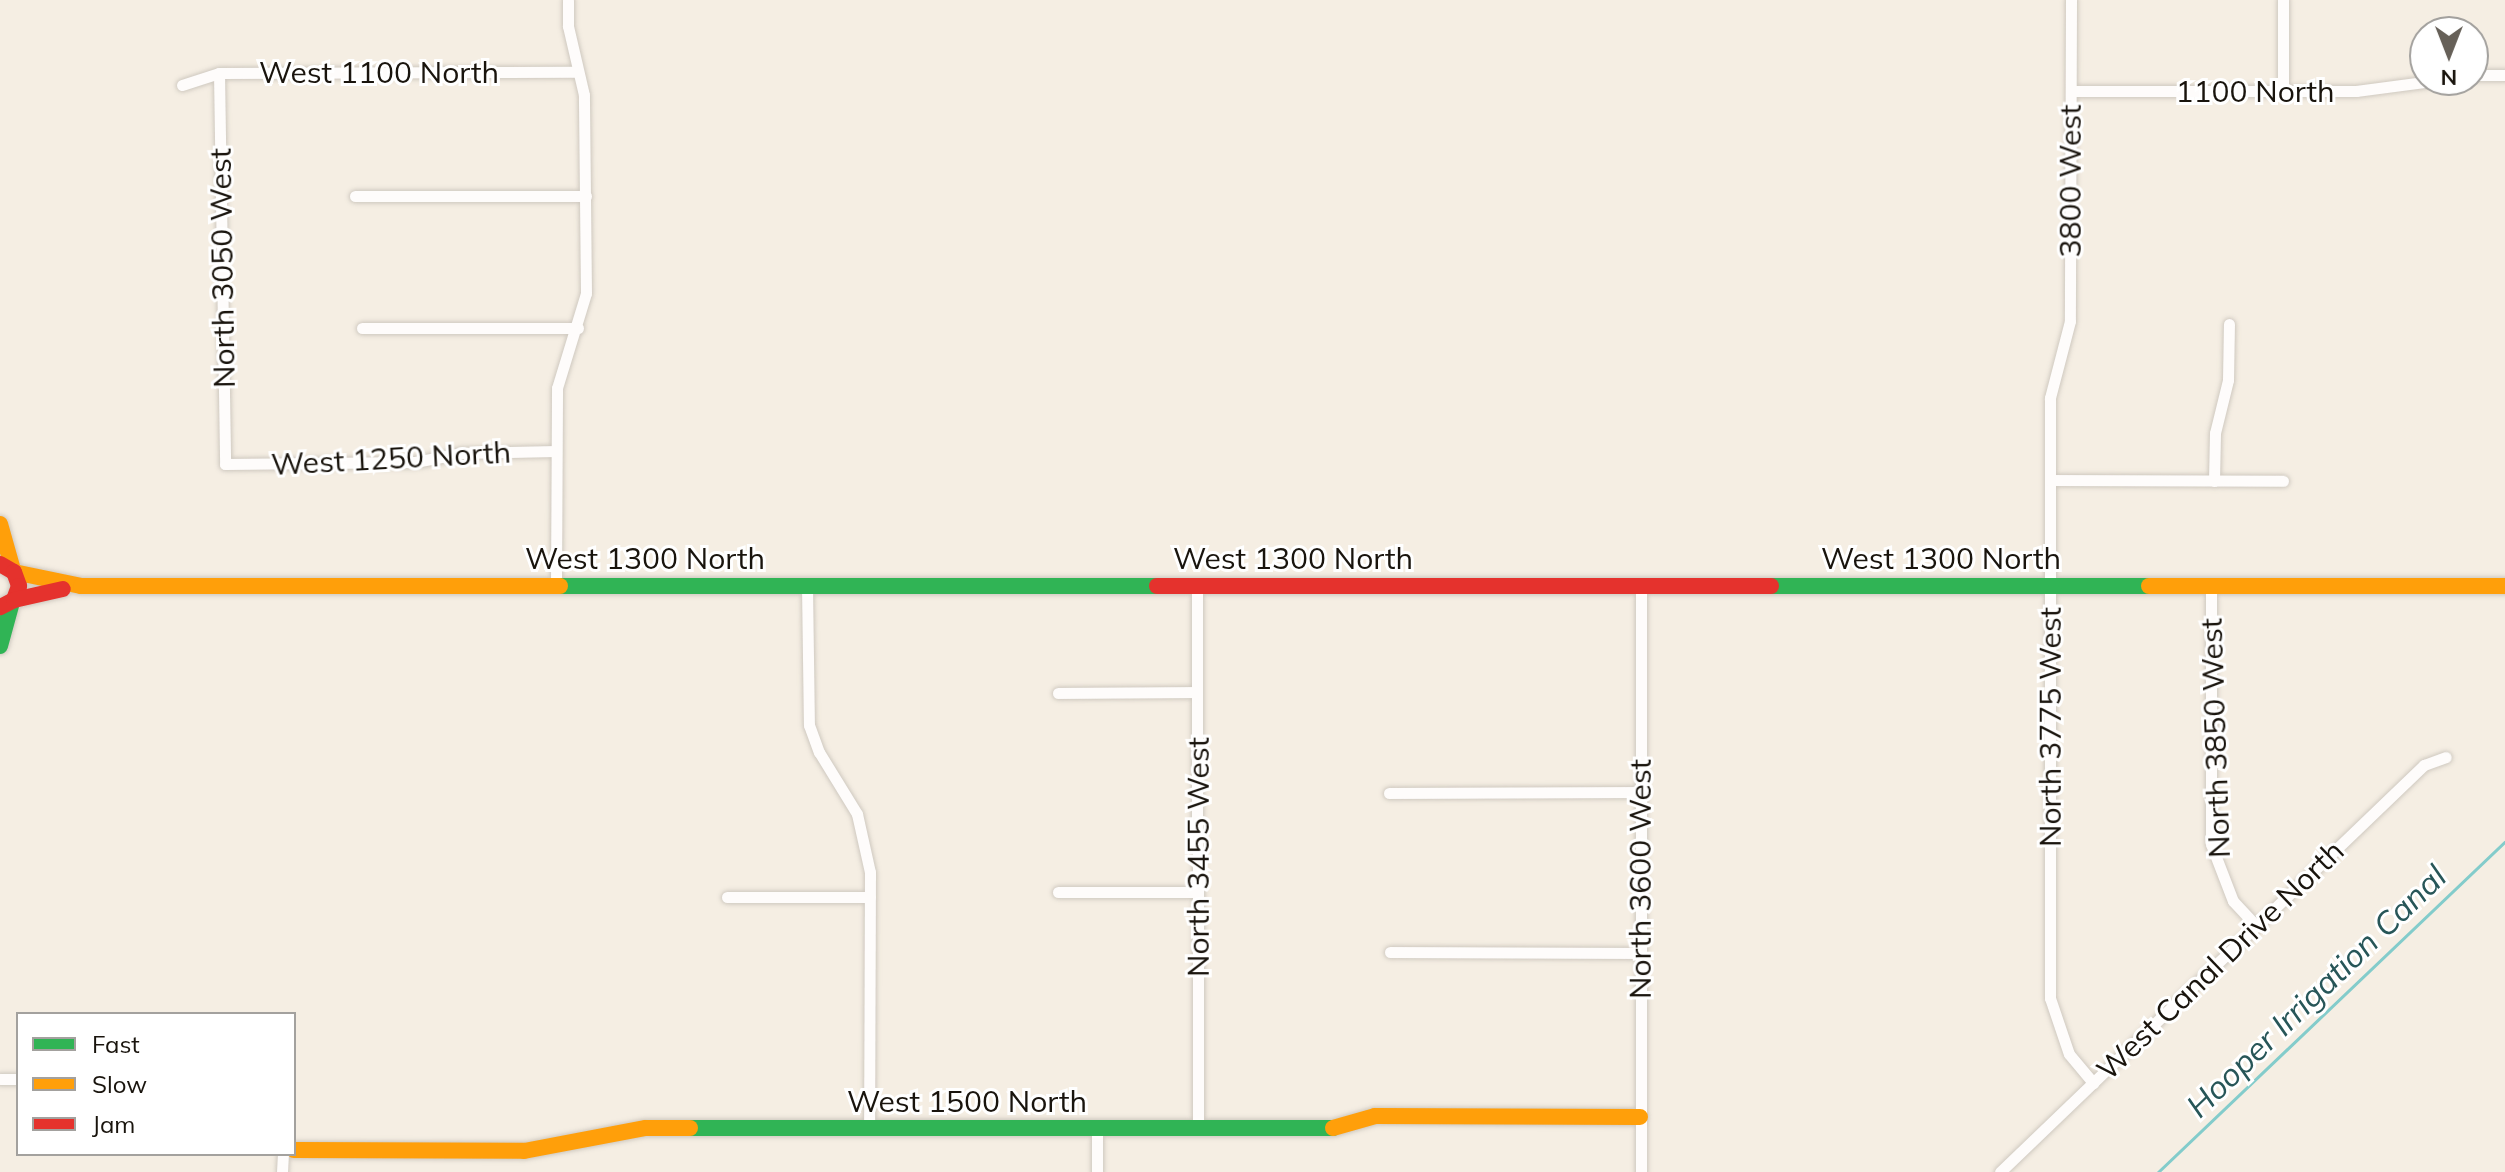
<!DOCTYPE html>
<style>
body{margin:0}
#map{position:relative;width:2505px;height:1172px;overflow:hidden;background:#f5eee3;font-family:Mulish,sans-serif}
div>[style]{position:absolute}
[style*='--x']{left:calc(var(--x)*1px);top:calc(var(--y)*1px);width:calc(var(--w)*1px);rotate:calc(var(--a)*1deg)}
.stream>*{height:3px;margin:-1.5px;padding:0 1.5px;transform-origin:1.5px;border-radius:1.5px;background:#83cccb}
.roads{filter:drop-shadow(0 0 2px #cfc9c0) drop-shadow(0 0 2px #cfc9c0)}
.street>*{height:11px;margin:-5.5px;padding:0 5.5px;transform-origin:5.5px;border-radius:5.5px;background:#fefcfb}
.fast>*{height:16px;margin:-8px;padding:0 8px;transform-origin:8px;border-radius:8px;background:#30b455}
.slow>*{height:16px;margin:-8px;padding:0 8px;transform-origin:8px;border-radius:8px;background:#ff9f0a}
.jam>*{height:16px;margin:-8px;padding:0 8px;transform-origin:8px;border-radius:8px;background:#e5322d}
span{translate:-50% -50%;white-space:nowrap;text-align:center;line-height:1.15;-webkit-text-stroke:6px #fff;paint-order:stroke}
.street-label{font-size:30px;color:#19140d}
.water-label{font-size:32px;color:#275658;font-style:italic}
.legend{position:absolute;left:16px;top:1012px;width:280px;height:144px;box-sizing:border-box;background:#fff;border:2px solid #a3a19e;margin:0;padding:10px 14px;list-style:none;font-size:24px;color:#19140d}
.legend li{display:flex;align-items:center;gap:16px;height:40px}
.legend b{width:40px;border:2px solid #a3a19e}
.north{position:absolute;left:2409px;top:16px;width:80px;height:80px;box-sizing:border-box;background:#fff;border:2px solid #a3a19e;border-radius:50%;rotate:180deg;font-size:22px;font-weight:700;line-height:32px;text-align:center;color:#19140d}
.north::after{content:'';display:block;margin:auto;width:28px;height:36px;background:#666058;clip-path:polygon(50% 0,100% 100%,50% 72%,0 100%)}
</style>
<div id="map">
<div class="stream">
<i style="--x:2158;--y:1172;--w:479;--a:-43.6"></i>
</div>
<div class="roads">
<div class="street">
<i style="--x:2071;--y:0;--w:321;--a:90.2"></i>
<i style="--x:2070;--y:321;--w:80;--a:104.6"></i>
<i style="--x:2050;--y:398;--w:600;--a:90"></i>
<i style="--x:2050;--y:998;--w:59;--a:71.3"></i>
<i style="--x:2069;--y:1054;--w:38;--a:50"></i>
<i style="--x:2283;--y:0;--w:92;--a:90"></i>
<i style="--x:219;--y:73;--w:391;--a:89.1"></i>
<i style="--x:225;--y:464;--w:190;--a:-0.6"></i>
<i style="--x:415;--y:462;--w:48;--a:-10.8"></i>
<i style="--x:462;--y:453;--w:94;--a:-1.2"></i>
<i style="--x:2473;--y:75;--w:32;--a:0"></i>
<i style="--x:182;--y:85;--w:39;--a:-18"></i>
<i style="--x:219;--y:73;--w:359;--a:-0.2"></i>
<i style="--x:2071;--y:91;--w:285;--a:0"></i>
<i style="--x:2356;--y:91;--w:84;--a:-7.5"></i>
<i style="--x:355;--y:196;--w:231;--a:0"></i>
<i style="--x:362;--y:328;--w:216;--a:0"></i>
<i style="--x:2050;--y:480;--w:233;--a:0.2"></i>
<i style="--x:2214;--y:481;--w:48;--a:-88.8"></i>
<i style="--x:2215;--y:433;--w:55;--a:-76.2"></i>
<i style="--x:2228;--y:380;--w:56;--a:-89"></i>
<i style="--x:556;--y:586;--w:198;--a:-89.7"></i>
<i style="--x:557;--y:388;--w:99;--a:-73"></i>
<i style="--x:586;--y:293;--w:198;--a:-90.6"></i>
<i style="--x:584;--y:95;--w:71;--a:-103.1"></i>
<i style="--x:568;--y:26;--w:26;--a:-90"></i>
<i style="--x:807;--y:586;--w:139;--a:89.2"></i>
<i style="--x:809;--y:725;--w:29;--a:70"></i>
<i style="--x:819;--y:752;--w:73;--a:58.5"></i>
<i style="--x:857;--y:814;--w:59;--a:77.4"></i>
<i style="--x:870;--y:872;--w:257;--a:90.2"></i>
<i style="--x:1197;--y:586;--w:543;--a:89.89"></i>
<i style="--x:2211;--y:586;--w:258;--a:90"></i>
<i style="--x:2211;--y:844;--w:61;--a:68.9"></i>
<i style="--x:2233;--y:901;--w:34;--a:47"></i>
<i style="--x:1058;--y:693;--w:139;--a:-0.4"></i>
<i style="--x:1389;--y:793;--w:250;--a:-0.2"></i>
<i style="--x:1058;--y:892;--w:140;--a:0"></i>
<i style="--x:727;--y:897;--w:143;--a:0"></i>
<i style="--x:1390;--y:952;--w:249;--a:0.2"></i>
<i style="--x:0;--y:1079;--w:18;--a:0"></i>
<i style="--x:1097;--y:1129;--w:43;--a:90"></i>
<i style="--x:282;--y:1172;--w:18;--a:-87"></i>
<i style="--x:1641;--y:1172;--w:586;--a:-90"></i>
<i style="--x:2000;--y:1172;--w:588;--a:-43.83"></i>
<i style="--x:2424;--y:765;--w:23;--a:-20"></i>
</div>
<div class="fast">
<i style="--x:560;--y:586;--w:597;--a:0"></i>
<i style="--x:1771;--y:586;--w:378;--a:0"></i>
<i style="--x:0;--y:646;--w:46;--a:-74.7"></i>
<i style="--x:690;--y:1128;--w:643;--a:0"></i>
</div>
<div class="slow">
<i style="--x:0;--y:524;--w:48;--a:74.2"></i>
<i style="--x:14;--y:572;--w:68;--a:11.8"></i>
<i style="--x:81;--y:586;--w:479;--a:0"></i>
<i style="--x:2149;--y:586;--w:356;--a:0"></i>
<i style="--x:1333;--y:1128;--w:44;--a:-15.9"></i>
<i style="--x:1375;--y:1116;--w:265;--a:0.2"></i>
<i style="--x:294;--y:1150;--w:230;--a:0.2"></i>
<i style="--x:524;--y:1151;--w:124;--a:-10.7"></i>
<i style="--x:646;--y:1128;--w:44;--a:0"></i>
</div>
<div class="jam">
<i style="--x:0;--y:564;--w:16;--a:30"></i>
<i style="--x:14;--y:572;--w:15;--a:70"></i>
<i style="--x:19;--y:586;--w:15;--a:110"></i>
<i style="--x:14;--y:600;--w:16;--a:153"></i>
<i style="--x:1157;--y:586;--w:614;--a:0"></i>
<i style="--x:14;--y:600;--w:50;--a:-12.7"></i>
</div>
</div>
<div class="street-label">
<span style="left:379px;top:72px">West 1100 North</span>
<span style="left:2255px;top:91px">1100 North</span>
<span style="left:2070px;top:181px;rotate:-90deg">3800 West</span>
<span style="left:222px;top:268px;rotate:-91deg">North 3050 West</span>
<span style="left:391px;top:458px;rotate:-3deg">West 1250 North</span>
<span style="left:645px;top:558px">West 1300 North</span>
<span style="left:1293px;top:558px">West 1300 North</span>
<span style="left:1941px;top:558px">West 1300 North</span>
<span style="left:2050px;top:727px;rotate:-90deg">North 3775 West</span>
<span style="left:2215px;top:738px;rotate:-92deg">North 3850 West</span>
<span style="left:1198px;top:857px;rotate:-90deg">North 3455 West</span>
<span style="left:1640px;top:879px;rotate:-90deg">North 3600 West</span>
<span style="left:2220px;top:960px;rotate:-44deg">West Canal Drive North</span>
<span style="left:967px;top:1101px">West 1500 North</span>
</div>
<div class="water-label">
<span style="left:2316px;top:991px;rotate:-44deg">Hooper Irrigation Canal</span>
</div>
<ul class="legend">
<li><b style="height:10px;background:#30b455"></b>Fast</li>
<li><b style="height:10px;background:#ff9f0a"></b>Slow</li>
<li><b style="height:10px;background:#e5322d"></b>Jam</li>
</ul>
<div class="north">N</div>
</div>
